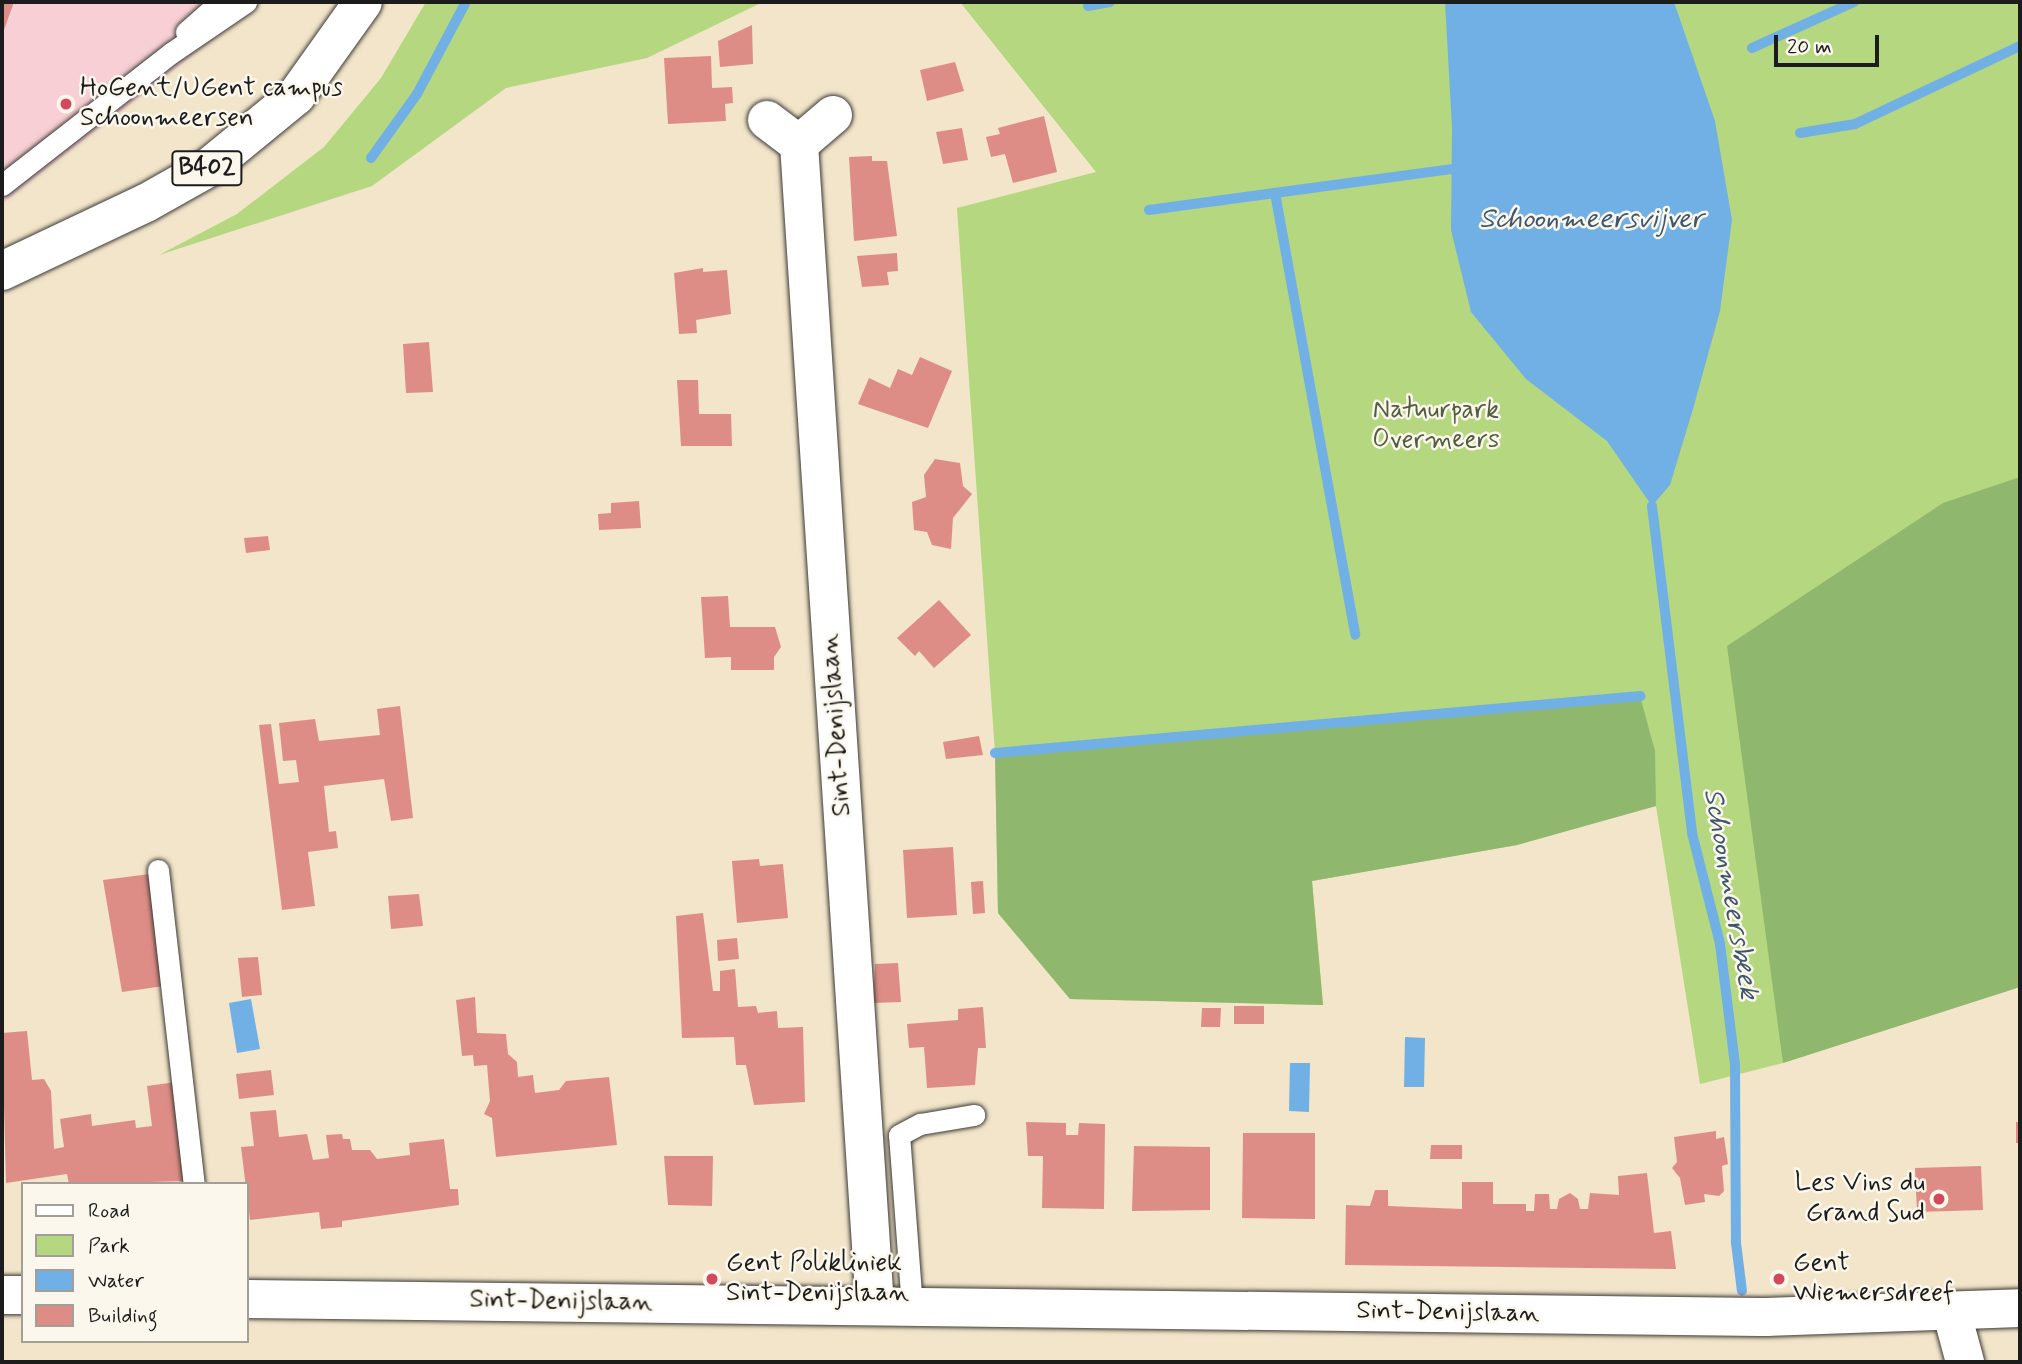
<!DOCTYPE html>
<style>
body{margin:0}
#map{position:relative;width:2022px;height:1364px;overflow:hidden;background:#f2e5ca;font-family:Mynerve,sans-serif}
div>[style]{position:absolute}
[style*='--x']{left:calc(var(--x)*1px);top:calc(var(--y)*1px);width:calc(var(--w)*1px);rotate:calc(var(--a)*1deg)}
.built>*{inset:0;background:#f7cfd4}
.green>*{inset:0;background:#b4d77f}
.forest>*{inset:0;background:#8fb86e}
.water>*{inset:0;background:#71b0e4}
.stream>*{height:10px;margin:-5px;padding:0 5px;transform-origin:5px;border-radius:5px;background:#71b0e4}
.building>*{inset:0;background:#de8d86}
.roads{filter:drop-shadow(0 0 2px #3c3a36) drop-shadow(0 0 2px #3c3a36)}
.service>*{height:21px;margin:-10.5px;padding:0 10.5px;transform-origin:10.5px;border-radius:10.5px;background:#fff}
.minor>*{height:38px;margin:-19px;padding:0 19px;transform-origin:19px;border-radius:19px;background:#fff}
.tertiary>*{height:38px;margin:-19px;padding:0 19px;transform-origin:19px;border-radius:19px;background:#fff}
.primary>*{height:38px;margin:-19px;padding:0 19px;transform-origin:19px;border-radius:19px;background:#fff}
.dots>*{width:19px;height:19px;translate:-50% -50%;box-sizing:border-box;border:4px solid #fbf7ec;border-radius:50%}
span{translate:-50% -50%;white-space:nowrap;text-align:center;line-height:1.15;-webkit-text-stroke:5px #fbf7ec;paint-order:stroke}
.shield-label span{padding:2px 5px;background:#fbf7ec;border:2px solid;border-radius:5px;-webkit-text-stroke-width:0}
.shield-label{font-size:24px;color:#1c1c1c;font-weight:700}
.poi-label{font-size:26px;color:#1c1c1c}
.left{translate:0 -50%;text-align:left}
.right{translate:-100% -50%;text-align:right}
.park-label{font-size:26px;color:#515d3f}
.street-label{font-size:26px;color:#1c1c1c}
.water-label{font-size:28px;color:#3e576c;font-style:italic}
.frame{position:absolute;inset:0;border:4px solid #1c1c1c;pointer-events:none}
.legend{position:absolute;left:21px;top:1182px;width:228px;height:161px;box-sizing:border-box;background:#fbf7ec;border:2px solid #a29f99;margin:0;padding:9px 12px;list-style:none;font-size:21px;color:#1c1c1c}
.legend li{display:flex;align-items:center;gap:14px;height:35px}
.legend b{width:35px;border:2px solid #a29f99}
.scale{position:absolute;left:1774px;top:35px;width:105px;height:32px;box-sizing:border-box;border:4px solid #1c1c1c;border-top:0;padding-left:9px;font-size:21px;line-height:24px;white-space:nowrap;color:#1c1c1c;-webkit-text-stroke:5px #fbf7ec;paint-order:stroke}
</style>
<div id="map">
<div class="built">
<i style="clip-path:polygon(2px 2px,261px 2px,2px 204px)"></i>
</div>
<div class="green">
<i style="clip-path:polygon(426px 2px,763px 2px,647px 58px,506px 88px,372px 186px,159px 255px,237px 214px,324px 147px,381px 78px)"></i>
<i style="clip-path:polygon(960px 2px,2020px 2px,2020px 987px,1783px 1063px,1700px 1084px,1656px 806px,1517px 845px,1312px 881px,1323px 1005px,1070px 999px,998px 913px,995px 753px,957px 208px,1096px 172px)"></i>
</div>
<div class="forest">
<i style="clip-path:polygon(2020px 477px,2020px 987px,1783px 1063px,1727px 646px,1943px 503px)"></i>
<i style="clip-path:polygon(1640px 696px,1655px 751px,1656px 806px,1517px 845px,1312px 881px,1323px 1005px,1070px 999px,998px 913px,995px 753px)"></i>
</div>
<div class="water">
<i style="clip-path:polygon(1445px 2px,1674px 2px,1715px 121px,1732px 220px,1720px 311px,1693px 409px,1670px 485px,1652px 506px,1607px 441px,1526px 379px,1471px 312px,1451px 230px,1452px 128px)"></i>
<i style="clip-path:polygon(251px 999px,260px 1049px,237px 1053px,229px 1003px)"></i>
<i style="clip-path:polygon(1405px 1037px,1425px 1038px,1424px 1087px,1404px 1087px)"></i>
<i style="clip-path:polygon(1290px 1063px,1310px 1063px,1309px 1112px,1289px 1111px)"></i>
</div>
<div class="stream">
<i style="--x:1088;--y:6;--w:22;--a:-10"></i>
<i style="--x:1752;--y:48;--w:112;--a:-24.3"></i>
<i style="--x:1800;--y:133;--w:56;--a:-9.3"></i>
<i style="--x:1855;--y:124;--w:183;--a:-25.3"></i>
<i style="--x:371;--y:158;--w:79;--a:-54.3"></i>
<i style="--x:417;--y:94;--w:104;--a:-62"></i>
<i style="--x:1275;--y:193;--w:449;--a:79.7"></i>
<i style="--x:1149;--y:210;--w:305;--a:-7.7"></i>
<i style="--x:1652;--y:506;--w:329;--a:83"></i>
<i style="--x:1692;--y:833;--w:114;--a:75.8"></i>
<i style="--x:1720;--y:944;--w:122;--a:82.9"></i>
<i style="--x:1735;--y:1065;--w:178;--a:89.7"></i>
<i style="--x:1736;--y:1243;--w:48;--a:82.9"></i>
<i style="--x:995;--y:753;--w:648;--a:-5.05"></i>
</div>
<div class="building">
<i style="clip-path:polygon(2px 2px,14px 2px,4px 30px,2px 29px)"></i>
<i style="clip-path:polygon(752px 25px,753px 64px,720px 67px,718px 41px)"></i>
<i style="clip-path:polygon(711px 56px,712px 88px,732px 87px,733px 103px,725px 104px,726px 121px,668px 124px,664px 58px)"></i>
<i style="clip-path:polygon(955px 62px,964px 91px,927px 101px,920px 70px)"></i>
<i style="clip-path:polygon(1044px 116px,1057px 172px,1013px 183px,1005px 154px,991px 157px,986px 137px,1000px 134px,998px 128px)"></i>
<i style="clip-path:polygon(962px 128px,968px 160px,943px 164px,936px 132px)"></i>
<i style="clip-path:polygon(872px 156px,872px 161px,887px 161px,897px 236px,854px 241px,849px 157px)"></i>
<i style="clip-path:polygon(897px 253px,898px 271px,887px 272px,889px 285px,862px 287px,857px 256px)"></i>
<i style="clip-path:polygon(703px 268px,703px 272px,727px 270px,731px 314px,696px 320px,697px 333px,679px 334px,674px 273px)"></i>
<i style="clip-path:polygon(429px 342px,433px 392px,406px 393px,403px 344px)"></i>
<i style="clip-path:polygon(920px 357px,952px 371px,928px 428px,858px 404px,869px 378px,890px 388px,898px 369px,912px 375px)"></i>
<i style="clip-path:polygon(677px 380px,698px 380px,699px 414px,731px 414px,732px 446px,681px 446px)"></i>
<i style="clip-path:polygon(935px 459px,960px 463px,963px 486px,972px 494px,953px 518px,951px 549px,932px 545px,927px 532px,914px 530px,912px 502px,926px 497px,924px 475px)"></i>
<i style="clip-path:polygon(639px 501px,641px 528px,599px 530px,598px 514px,611px 513px,611px 503px)"></i>
<i style="clip-path:polygon(268px 536px,270px 550px,246px 553px,244px 538px)"></i>
<i style="clip-path:polygon(728px 596px,730px 627px,775px 627px,781px 647px,774px 657px,774px 670px,731px 670px,731px 657px,705px 658px,701px 597px)"></i>
<i style="clip-path:polygon(939px 600px,971px 635px,934px 668px,919px 651px,915px 656px,897px 638px)"></i>
<i style="clip-path:polygon(400px 706px,413px 818px,391px 821px,384px 779px,324px 786px,329px 832px,336px 831px,338px 848px,308px 852px,315px 906px,282px 910px,259px 725px,271px 724px,279px 784px,299px 782px,296px 760px,283px 761px,279px 723px,315px 719px,319px 741px,380px 735px,377px 709px)"></i>
<i style="clip-path:polygon(979px 736px,983px 755px,946px 759px,943px 742px)"></i>
<i style="clip-path:polygon(953px 847px,957px 915px,907px 918px,903px 850px)"></i>
<i style="clip-path:polygon(759px 859px,760px 866px,783px 864px,788px 918px,737px 923px,732px 861px)"></i>
<i style="clip-path:polygon(150px 874px,164px 986px,122px 992px,103px 880px)"></i>
<i style="clip-path:polygon(983px 881px,985px 913px,973px 914px,971px 882px)"></i>
<i style="clip-path:polygon(419px 894px,423px 926px,391px 929px,388px 896px)"></i>
<i style="clip-path:polygon(703px 913px,713px 991px,720px 991px,720px 971px,735px 969px,738px 1007px,756px 1006px,758px 1013px,777px 1011px,778px 1028px,803px 1027px,805px 1102px,754px 1105px,746px 1065px,736px 1065px,734px 1037px,682px 1038px,676px 916px)"></i>
<i style="clip-path:polygon(737px 938px,739px 959px,718px 961px,717px 940px)"></i>
<i style="clip-path:polygon(258px 957px,262px 995px,242px 997px,238px 958px)"></i>
<i style="clip-path:polygon(898px 963px,901px 1002px,873px 1003px,875px 964px)"></i>
<i style="clip-path:polygon(475px 997px,477px 1033px,506px 1034px,508px 1054px,517px 1062px,518px 1077px,533px 1075px,535px 1093px,559px 1090px,566px 1081px,609px 1077px,617px 1145px,496px 1157px,492px 1118px,484px 1114px,490px 1101px,487px 1065px,474px 1066px,473px 1055px,462px 1056px,456px 1000px)"></i>
<i style="clip-path:polygon(1234px 1006px,1264px 1006px,1264px 1024px,1234px 1024px)"></i>
<i style="clip-path:polygon(983px 1007px,986px 1048px,978px 1048px,975px 1085px,927px 1088px,924px 1047px,909px 1048px,907px 1024px,958px 1020px,958px 1009px)"></i>
<i style="clip-path:polygon(1202px 1008px,1221px 1008px,1220px 1027px,1201px 1027px)"></i>
<i style="clip-path:polygon(27px 1031px,32px 1080px,44px 1079px,51px 1091px,54px 1149px,64px 1147px,60px 1119px,91px 1114px,92px 1126px,135px 1120px,136px 1128px,152px 1126px,147px 1086px,176px 1082px,189px 1181px,69px 1184px,67px 1174px,6px 1183px,2px 1033px)"></i>
<i style="clip-path:polygon(271px 1070px,274px 1095px,239px 1099px,236px 1074px)"></i>
<i style="clip-path:polygon(276px 1110px,279px 1137px,307px 1134px,313px 1160px,329px 1158px,326px 1135px,342px 1134px,343px 1139px,350px 1139px,352px 1150px,370px 1150px,377px 1159px,410px 1155px,409px 1143px,444px 1139px,450px 1189px,458px 1189px,459px 1205px,342px 1221px,342px 1227px,321px 1229px,319px 1212px,250px 1220px,241px 1147px,254px 1146px,250px 1112px)"></i>
<i style="clip-path:polygon(1026px 1122px,1066px 1123px,1066px 1135px,1078px 1135px,1079px 1123px,1105px 1124px,1104px 1209px,1042px 1208px,1043px 1156px,1028px 1156px)"></i>
<i style="clip-path:polygon(2016px 1122px,2020px 1122px,2020px 1143px,2016px 1143px)"></i>
<i style="clip-path:polygon(1716px 1131px,1716px 1139px,1724px 1137px,1728px 1164px,1722px 1166px,1724px 1191px,1719px 1196px,1704px 1194px,1705px 1202px,1685px 1205px,1680px 1178px,1672px 1168px,1677px 1162px,1674px 1137px)"></i>
<i style="clip-path:polygon(1243px 1133px,1315px 1133px,1315px 1219px,1242px 1218px)"></i>
<i style="clip-path:polygon(1431px 1145px,1462px 1145px,1462px 1159px,1430px 1159px)"></i>
<i style="clip-path:polygon(1134px 1146px,1210px 1147px,1210px 1210px,1132px 1211px)"></i>
<i style="clip-path:polygon(664px 1156px,713px 1156px,712px 1206px,668px 1205px)"></i>
<i style="clip-path:polygon(1981px 1166px,1983px 1210px,1917px 1212px,1915px 1168px)"></i>
<i style="clip-path:polygon(1647px 1173px,1654px 1233px,1671px 1231px,1676px 1269px,1345px 1265px,1346px 1205px,1370px 1206px,1375px 1190px,1388px 1190px,1388px 1206px,1462px 1209px,1462px 1182px,1493px 1182px,1493px 1204px,1526px 1204px,1526px 1211px,1534px 1211px,1535px 1194px,1549px 1194px,1550px 1209px,1557px 1209px,1559px 1199px,1570px 1193px,1578px 1199px,1580px 1209px,1588px 1209px,1590px 1193px,1619px 1195px,1618px 1176px)"></i>
</div>
<div class="roads">
<div class="service">
<i style="--x:186;--y:32;--w:45;--a:-41.4"></i>
<i style="--x:2;--y:185;--w:214;--a:-38"></i>
<i style="--x:171;--y:53;--w:91;--a:-34.2"></i>
<i style="--x:158;--y:870;--w:316;--a:83.5"></i>
<i style="--x:912;--y:1307;--w:172;--a:-94.3"></i>
<i style="--x:899;--y:1135;--w:24;--a:-28"></i>
<i style="--x:920;--y:1124;--w:55;--a:-9.5"></i>
</div>
<div class="minor">
<i style="--x:833;--y:115;--w:45;--a:139.5"></i>
<i style="--x:799;--y:144;--w:1164;--a:86.26"></i>
<i style="--x:767;--y:120;--w:40;--a:37"></i>
<i style="--x:1951;--y:1310;--w:54;--a:74.9"></i>
</div>
<div class="tertiary">
<i style="--x:2;--y:1295;--w:21;--a:0"></i>
<i style="--x:247;--y:1299;--w:1519;--a:0.68"></i>
<i style="--x:1766;--y:1317;--w:254;--a:-2"></i>
</div>
<div class="primary">
<i style="--x:2;--y:271;--w:159;--a:-25.3"></i>
<i style="--x:146;--y:203;--w:71;--a:-29.4"></i>
<i style="--x:208;--y:168;--w:114;--a:-39.3"></i>
<i style="--x:296;--y:96;--w:115;--a:-54.5"></i>
</div>
</div>
<div class="dots">
<i style="left:66px;top:104px;background:#d1495b"></i>
<i style="left:1939px;top:1199px;background:#d1495b"></i>
<i style="left:712px;top:1279px;background:#d1495b"></i>
<i style="left:1779px;top:1279px;background:#d1495b"></i>
</div>
<div class="shield-label">
<span style="left:207px;top:168px">B402</span>
</div>
<div class="poi-label">
<span class="left" style="left:80px;top:104px">HoGent/UGent campus<br>Schoonmeersen</span>
<span class="right" style="left:1925px;top:1199px">Les Vins du<br>Grand Sud</span>
<span class="left" style="left:726px;top:1279px">Gent Polikliniek<br>Sint-Denijslaan</span>
<span class="left" style="left:1793px;top:1279px">Gent<br>Wiemersdreef</span>
</div>
<div class="park-label">
<span style="left:1436px;top:426px">Natuurpark<br>Overmeers</span>
</div>
<div class="street-label">
<span style="left:837px;top:725px;rotate:-94deg">Sint-Denijslaan</span>
<span style="left:561px;top:1302px;rotate:1deg">Sint-Denijslaan</span>
<span style="left:1448px;top:1313px;rotate:1deg">Sint-Denijslaan</span>
</div>
<div class="water-label">
<span style="left:1591px;top:220px">Schoonmeersvijver</span>
<span style="left:1730px;top:894px;rotate:80deg">Schoonmeersbeek</span>
</div>
<div class="frame"></div>
<ul class="legend">
<li><b style="height:9px;background:#fff"></b>Road</li>
<li><b style="height:19px;background:#b4d77f"></b>Park</li>
<li><b style="height:19px;background:#71b0e4"></b>Water</li>
<li><b style="height:19px;background:#de8d86"></b>Building</li>
</ul>
<div class="scale">20 m</div>
</div>
